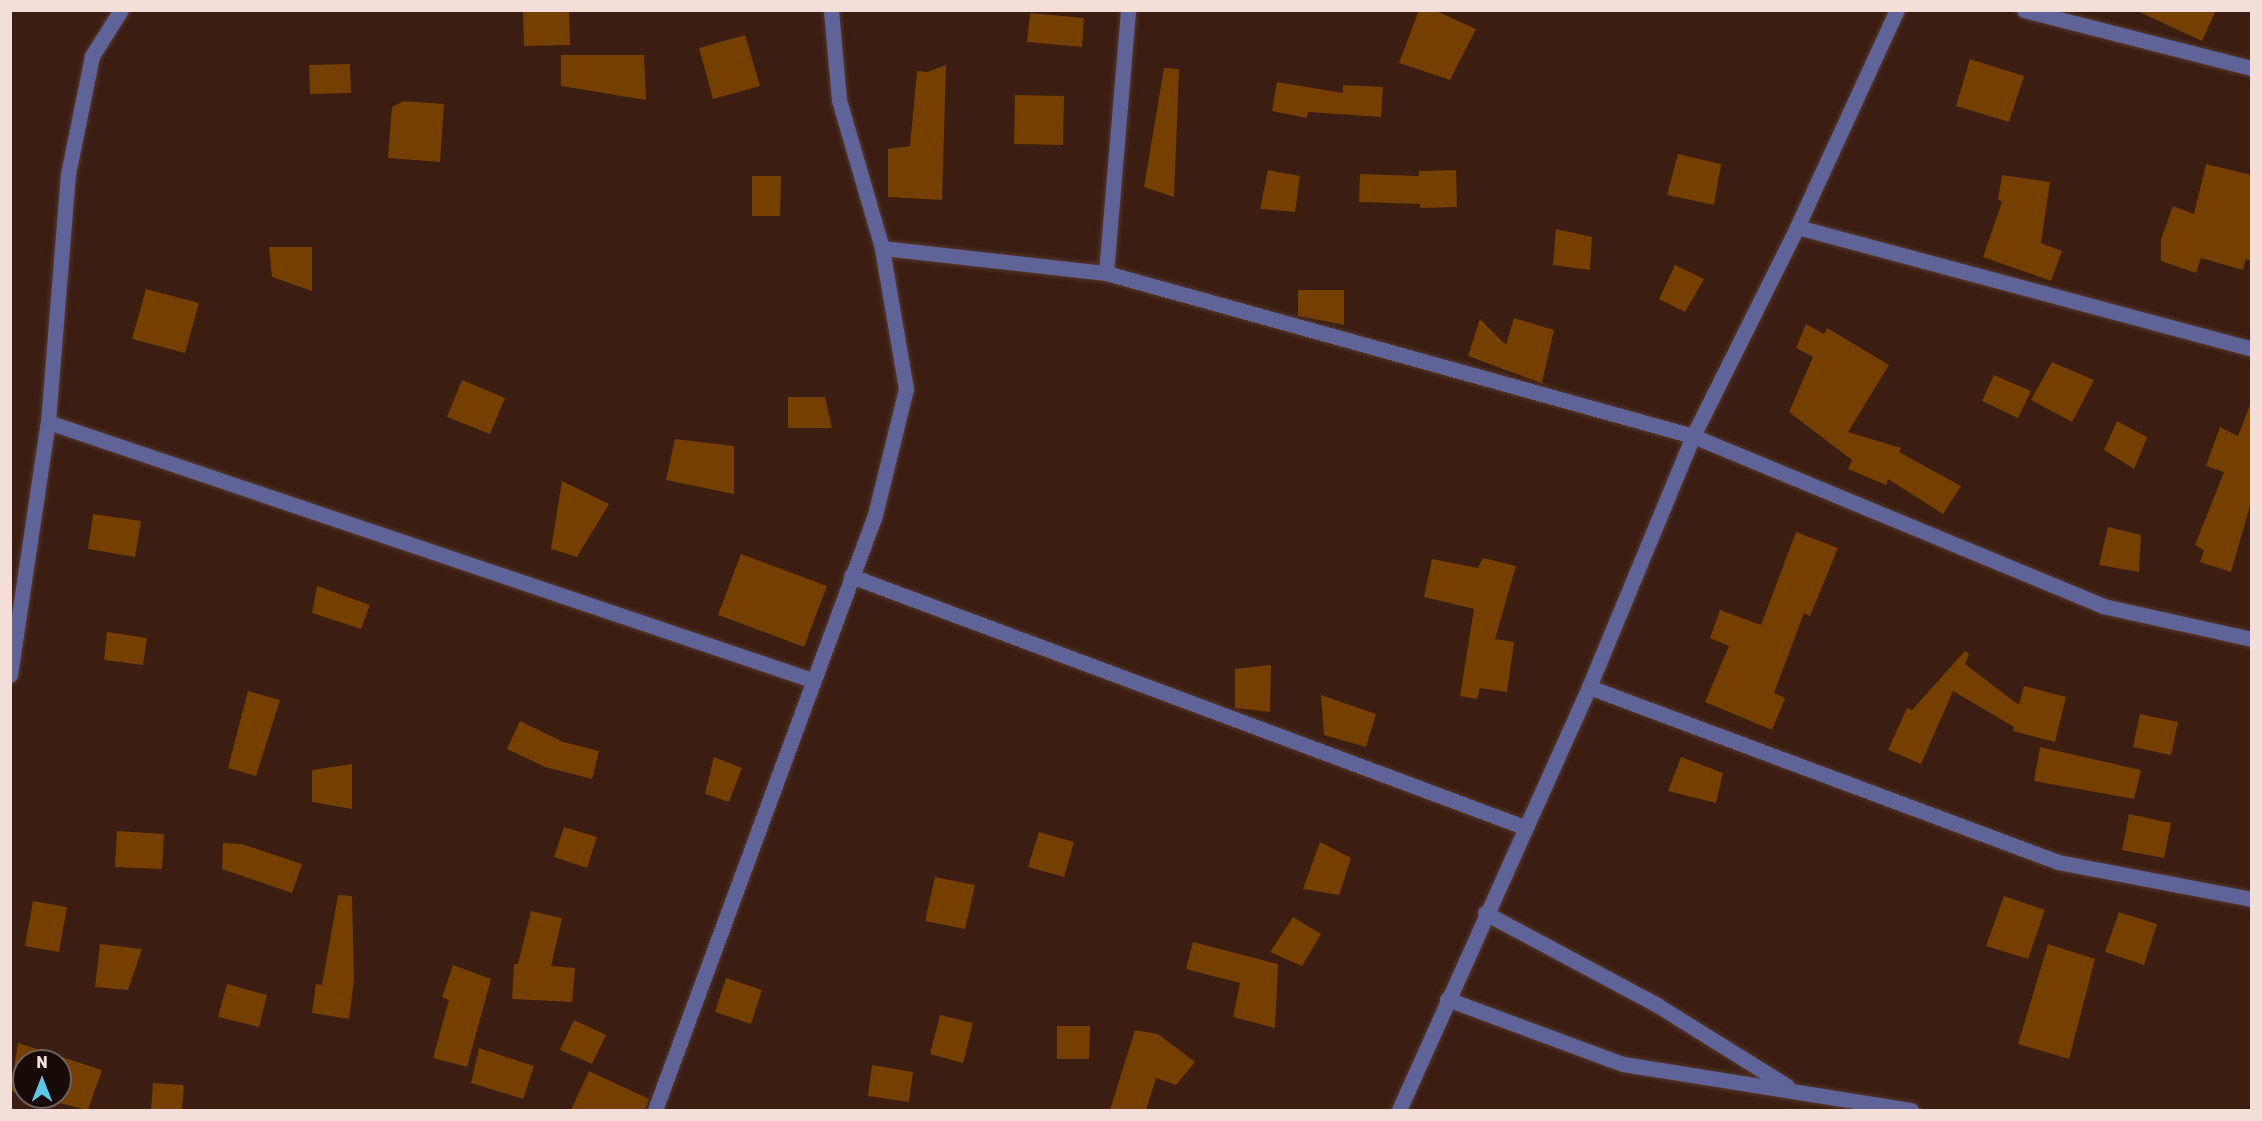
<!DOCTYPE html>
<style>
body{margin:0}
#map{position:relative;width:2262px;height:1121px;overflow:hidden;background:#3b1d12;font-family:Rubik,sans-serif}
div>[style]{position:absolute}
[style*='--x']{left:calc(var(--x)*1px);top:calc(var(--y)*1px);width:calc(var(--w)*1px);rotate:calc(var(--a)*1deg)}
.building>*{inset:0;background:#753f00}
.roads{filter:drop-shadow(0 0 2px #55382e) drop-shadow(0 0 2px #55382e)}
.street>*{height:15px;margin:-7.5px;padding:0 7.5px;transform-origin:7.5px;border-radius:7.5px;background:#5f6398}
span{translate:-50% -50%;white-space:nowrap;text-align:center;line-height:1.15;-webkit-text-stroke:4.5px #180b07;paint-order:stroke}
.frame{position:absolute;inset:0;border:12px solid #f4dfd8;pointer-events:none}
.north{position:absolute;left:12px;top:1049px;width:60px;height:60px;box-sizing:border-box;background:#180b07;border:2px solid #70605b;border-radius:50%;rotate:0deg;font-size:16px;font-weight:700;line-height:24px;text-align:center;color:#f4dfd8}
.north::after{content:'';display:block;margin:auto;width:21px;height:27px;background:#5cc7e7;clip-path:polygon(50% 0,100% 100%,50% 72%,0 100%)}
</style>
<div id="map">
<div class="building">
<i style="clip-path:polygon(523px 10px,569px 10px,570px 45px,524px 46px)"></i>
<i style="clip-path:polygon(1419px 10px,1434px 10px,1476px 29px,1450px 80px,1399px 63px)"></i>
<i style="clip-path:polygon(2135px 10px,2216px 10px,2202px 41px)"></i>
<i style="clip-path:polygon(1030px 13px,1084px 18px,1082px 47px,1027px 42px)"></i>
<i style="clip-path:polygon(745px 35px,760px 86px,713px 99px,699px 48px)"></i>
<i style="clip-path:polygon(561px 55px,644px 55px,646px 100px,561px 86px)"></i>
<i style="clip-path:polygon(1970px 59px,2024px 76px,2009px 122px,1956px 106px)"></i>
<i style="clip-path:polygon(350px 64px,351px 93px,310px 94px,309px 65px)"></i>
<i style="clip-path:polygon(946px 65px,942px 200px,888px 197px,888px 149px,910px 146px,917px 71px,927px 72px)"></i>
<i style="clip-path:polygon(1164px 68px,1179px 69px,1174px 197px,1144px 187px)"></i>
<i style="clip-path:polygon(1277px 82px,1343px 93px,1343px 85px,1383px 87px,1381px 117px,1308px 112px,1307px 118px,1272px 111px)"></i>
<i style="clip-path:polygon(1015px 95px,1064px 96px,1063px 145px,1014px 144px)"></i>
<i style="clip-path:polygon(404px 101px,444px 104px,440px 162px,388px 158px,392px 107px)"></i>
<i style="clip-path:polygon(1678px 154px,1721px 164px,1714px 205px,1667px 195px)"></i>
<i style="clip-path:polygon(2206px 164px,2252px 175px,2252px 261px,2246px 259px,2243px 270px,2201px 258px,2196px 273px,2161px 261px,2161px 239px,2173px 206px,2194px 214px)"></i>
<i style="clip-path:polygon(1268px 170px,1300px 176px,1295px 212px,1260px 209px)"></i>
<i style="clip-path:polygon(1456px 170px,1457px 207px,1420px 208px,1420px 204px,1359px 202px,1360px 174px,1419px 176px,1419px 171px)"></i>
<i style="clip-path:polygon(2002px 175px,2050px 182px,2041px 243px,2062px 251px,2051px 281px,1983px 257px,2002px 202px,1998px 199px)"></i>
<i style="clip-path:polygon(752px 176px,781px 176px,780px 216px,752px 216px)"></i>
<i style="clip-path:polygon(1556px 229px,1592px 237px,1590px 270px,1553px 265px)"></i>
<i style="clip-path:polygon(269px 247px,312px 247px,312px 291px,272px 277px)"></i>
<i style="clip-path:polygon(1675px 265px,1704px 279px,1685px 312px,1659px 299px)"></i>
<i style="clip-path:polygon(146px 289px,199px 303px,185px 353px,132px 339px)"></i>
<i style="clip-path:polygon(1298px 290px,1344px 290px,1344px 325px,1298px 316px)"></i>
<i style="clip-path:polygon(1514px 318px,1554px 330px,1542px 382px,1546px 385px,1468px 356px,1480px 319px,1506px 345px)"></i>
<i style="clip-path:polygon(1806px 324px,1824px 334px,1827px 328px,1889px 365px,1848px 432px,1901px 448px,1899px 452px,1961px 486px,1943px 514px,1888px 479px,1886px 485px,1848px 469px,1852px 460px,1789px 412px,1813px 357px,1796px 348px)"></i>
<i style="clip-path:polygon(2052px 362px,2094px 380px,2072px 422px,2031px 400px)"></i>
<i style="clip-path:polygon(1994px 375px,2031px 391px,2018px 418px,1982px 401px)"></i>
<i style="clip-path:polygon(462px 380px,505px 398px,490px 434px,447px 417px)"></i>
<i style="clip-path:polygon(788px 397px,825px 397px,832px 428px,788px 428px)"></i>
<i style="clip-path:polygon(2250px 405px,2252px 499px,2231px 572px,2200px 562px,2204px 550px,2195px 545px,2224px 472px,2206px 466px,2220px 427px,2238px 436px)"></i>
<i style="clip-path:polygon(2117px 421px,2147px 437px,2134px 469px,2104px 450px)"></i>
<i style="clip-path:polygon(675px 439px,734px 446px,734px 494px,666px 480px)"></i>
<i style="clip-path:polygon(562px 481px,609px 504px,577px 557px,551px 549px)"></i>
<i style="clip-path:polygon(93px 514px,141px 521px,135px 557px,88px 549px)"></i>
<i style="clip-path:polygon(2108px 527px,2141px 535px,2139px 572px,2099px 565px)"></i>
<i style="clip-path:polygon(1796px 532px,1838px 548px,1810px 616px,1804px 613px,1774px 693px,1785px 698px,1772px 730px,1705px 702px,1729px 646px,1710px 638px,1720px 610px,1761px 625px)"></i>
<i style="clip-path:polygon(741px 554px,827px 586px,804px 647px,718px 615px)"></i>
<i style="clip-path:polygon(1483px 558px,1516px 566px,1495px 639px,1514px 642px,1507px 692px,1480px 688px,1477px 699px,1460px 696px,1474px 609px,1424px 597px,1432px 559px,1478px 568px)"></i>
<i style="clip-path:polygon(317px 586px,370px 605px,361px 629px,312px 613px)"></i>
<i style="clip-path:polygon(107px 632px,147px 638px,143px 665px,104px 660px)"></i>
<i style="clip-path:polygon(1965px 651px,1969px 654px,1965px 664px,2019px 705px,2024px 686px,2066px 697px,2055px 742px,2013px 731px,2014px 727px,1953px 691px,1921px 764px,1888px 750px,1907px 708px,1912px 710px)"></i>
<i style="clip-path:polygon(1271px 665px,1270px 712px,1235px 708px,1235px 669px)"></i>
<i style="clip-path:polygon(248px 691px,280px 700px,256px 776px,228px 768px)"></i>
<i style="clip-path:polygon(1321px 695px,1376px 714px,1366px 747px,1324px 735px)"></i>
<i style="clip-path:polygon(2140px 714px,2178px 722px,2171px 755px,2133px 747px)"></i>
<i style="clip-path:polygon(520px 721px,563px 742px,599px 751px,592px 779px,545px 767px,507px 749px)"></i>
<i style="clip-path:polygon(2040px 747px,2141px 770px,2134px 799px,2034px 781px)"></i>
<i style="clip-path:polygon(714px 757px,742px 768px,729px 802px,705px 794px)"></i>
<i style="clip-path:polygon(1681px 757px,1723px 773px,1716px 803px,1668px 791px)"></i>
<i style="clip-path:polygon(352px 764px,352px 809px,312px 802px,312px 770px)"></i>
<i style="clip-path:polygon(2129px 814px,2171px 823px,2164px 858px,2122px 850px)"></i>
<i style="clip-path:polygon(564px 827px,597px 837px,587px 868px,554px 857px)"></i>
<i style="clip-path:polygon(117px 831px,164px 834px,162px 869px,115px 867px)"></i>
<i style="clip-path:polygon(1039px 832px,1074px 842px,1064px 877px,1028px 867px)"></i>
<i style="clip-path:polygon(1320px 842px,1351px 858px,1339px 895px,1303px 889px)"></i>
<i style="clip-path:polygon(223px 843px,242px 844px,302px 864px,292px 893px,222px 869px)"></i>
<i style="clip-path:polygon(935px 877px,975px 885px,965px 929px,925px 921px)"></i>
<i style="clip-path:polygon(338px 895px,352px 896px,354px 980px,349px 1019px,312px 1013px,316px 984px,322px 985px)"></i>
<i style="clip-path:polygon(2004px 896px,2045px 910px,2028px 959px,1986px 946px)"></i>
<i style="clip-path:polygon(33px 901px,67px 907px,59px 952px,25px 946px)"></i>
<i style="clip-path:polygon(531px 911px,562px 918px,551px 966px,575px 968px,572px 1002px,512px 999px,514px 964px,518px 964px)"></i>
<i style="clip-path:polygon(2119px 912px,2157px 924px,2144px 965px,2105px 952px)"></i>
<i style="clip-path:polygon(1293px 917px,1321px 934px,1302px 966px,1270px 952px)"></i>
<i style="clip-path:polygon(1193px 942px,1278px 964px,1275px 1028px,1233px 1017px,1240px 983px,1186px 969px)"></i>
<i style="clip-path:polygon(100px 944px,142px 949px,128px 990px,95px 987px)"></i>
<i style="clip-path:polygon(2048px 944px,2095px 959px,2069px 1059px,2018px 1044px)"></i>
<i style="clip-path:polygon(453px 965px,491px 979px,467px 1067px,433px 1058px,449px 1000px,442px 997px)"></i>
<i style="clip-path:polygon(726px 978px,762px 990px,751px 1024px,715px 1012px)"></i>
<i style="clip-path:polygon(227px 984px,267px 995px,259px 1027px,218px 1017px)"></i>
<i style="clip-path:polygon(940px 1015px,973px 1023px,963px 1063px,930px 1054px)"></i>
<i style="clip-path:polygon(574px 1020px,606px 1035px,592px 1064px,560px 1050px)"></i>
<i style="clip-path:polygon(1057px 1026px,1090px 1026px,1089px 1059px,1057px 1059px)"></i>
<i style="clip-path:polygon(1135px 1030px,1158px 1034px,1195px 1062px,1176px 1085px,1156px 1078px,1146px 1110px,1110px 1110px)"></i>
<i style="clip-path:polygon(18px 1043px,102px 1070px,88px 1110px,34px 1097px,60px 1097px,60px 1061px,24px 1061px,24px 1095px,10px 1091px)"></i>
<i style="clip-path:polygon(479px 1048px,534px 1066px,523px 1099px,471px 1083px)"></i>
<i style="clip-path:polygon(872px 1065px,913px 1072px,909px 1102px,868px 1096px)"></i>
<i style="clip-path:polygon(589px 1071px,649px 1099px,645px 1110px,571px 1110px)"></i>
<i style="clip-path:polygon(153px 1083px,184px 1085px,182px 1110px,151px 1110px)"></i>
</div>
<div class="roads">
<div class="street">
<i style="--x:2024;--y:10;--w:235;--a:14.3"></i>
<i style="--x:1797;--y:227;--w:471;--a:15"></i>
<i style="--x:882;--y:248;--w:225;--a:6.4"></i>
<i style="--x:1106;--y:273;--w:609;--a:15.52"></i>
<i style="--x:1693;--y:436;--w:444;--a:22.5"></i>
<i style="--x:2103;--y:606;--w:153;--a:12.5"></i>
<i style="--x:1106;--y:273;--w:264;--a:-85.2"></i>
<i style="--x:48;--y:422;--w:806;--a:18.66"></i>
<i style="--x:851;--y:576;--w:718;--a:20.45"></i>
<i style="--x:10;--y:675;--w:256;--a:-81.5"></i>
<i style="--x:48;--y:422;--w:249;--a:-85.4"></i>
<i style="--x:68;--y:174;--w:120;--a:-78.5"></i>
<i style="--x:92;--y:56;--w:54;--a:-57.8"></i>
<i style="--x:1589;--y:687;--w:501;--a:20.46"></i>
<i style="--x:2058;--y:862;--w:197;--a:10.8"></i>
<i style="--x:1485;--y:913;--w:195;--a:28.1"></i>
<i style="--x:1657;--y:1005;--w:153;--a:31.9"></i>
<i style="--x:1447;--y:999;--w:188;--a:20.3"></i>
<i style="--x:1623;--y:1064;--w:292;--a:9.1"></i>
<i style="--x:655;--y:1110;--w:634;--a:-69.71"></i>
<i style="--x:875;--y:515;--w:130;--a:-76.2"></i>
<i style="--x:906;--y:389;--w:143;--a:-99.7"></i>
<i style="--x:882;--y:248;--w:154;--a:-106.2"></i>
<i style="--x:839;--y:100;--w:90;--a:-95.1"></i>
<i style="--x:1399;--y:1110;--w:464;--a:-65.8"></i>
<i style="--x:1589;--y:687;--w:272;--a:-67.5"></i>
<i style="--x:1693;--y:436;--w:233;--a:-63.5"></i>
<i style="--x:1797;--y:227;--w:239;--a:-65.3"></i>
</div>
</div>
<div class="frame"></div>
<div class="north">N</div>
</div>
